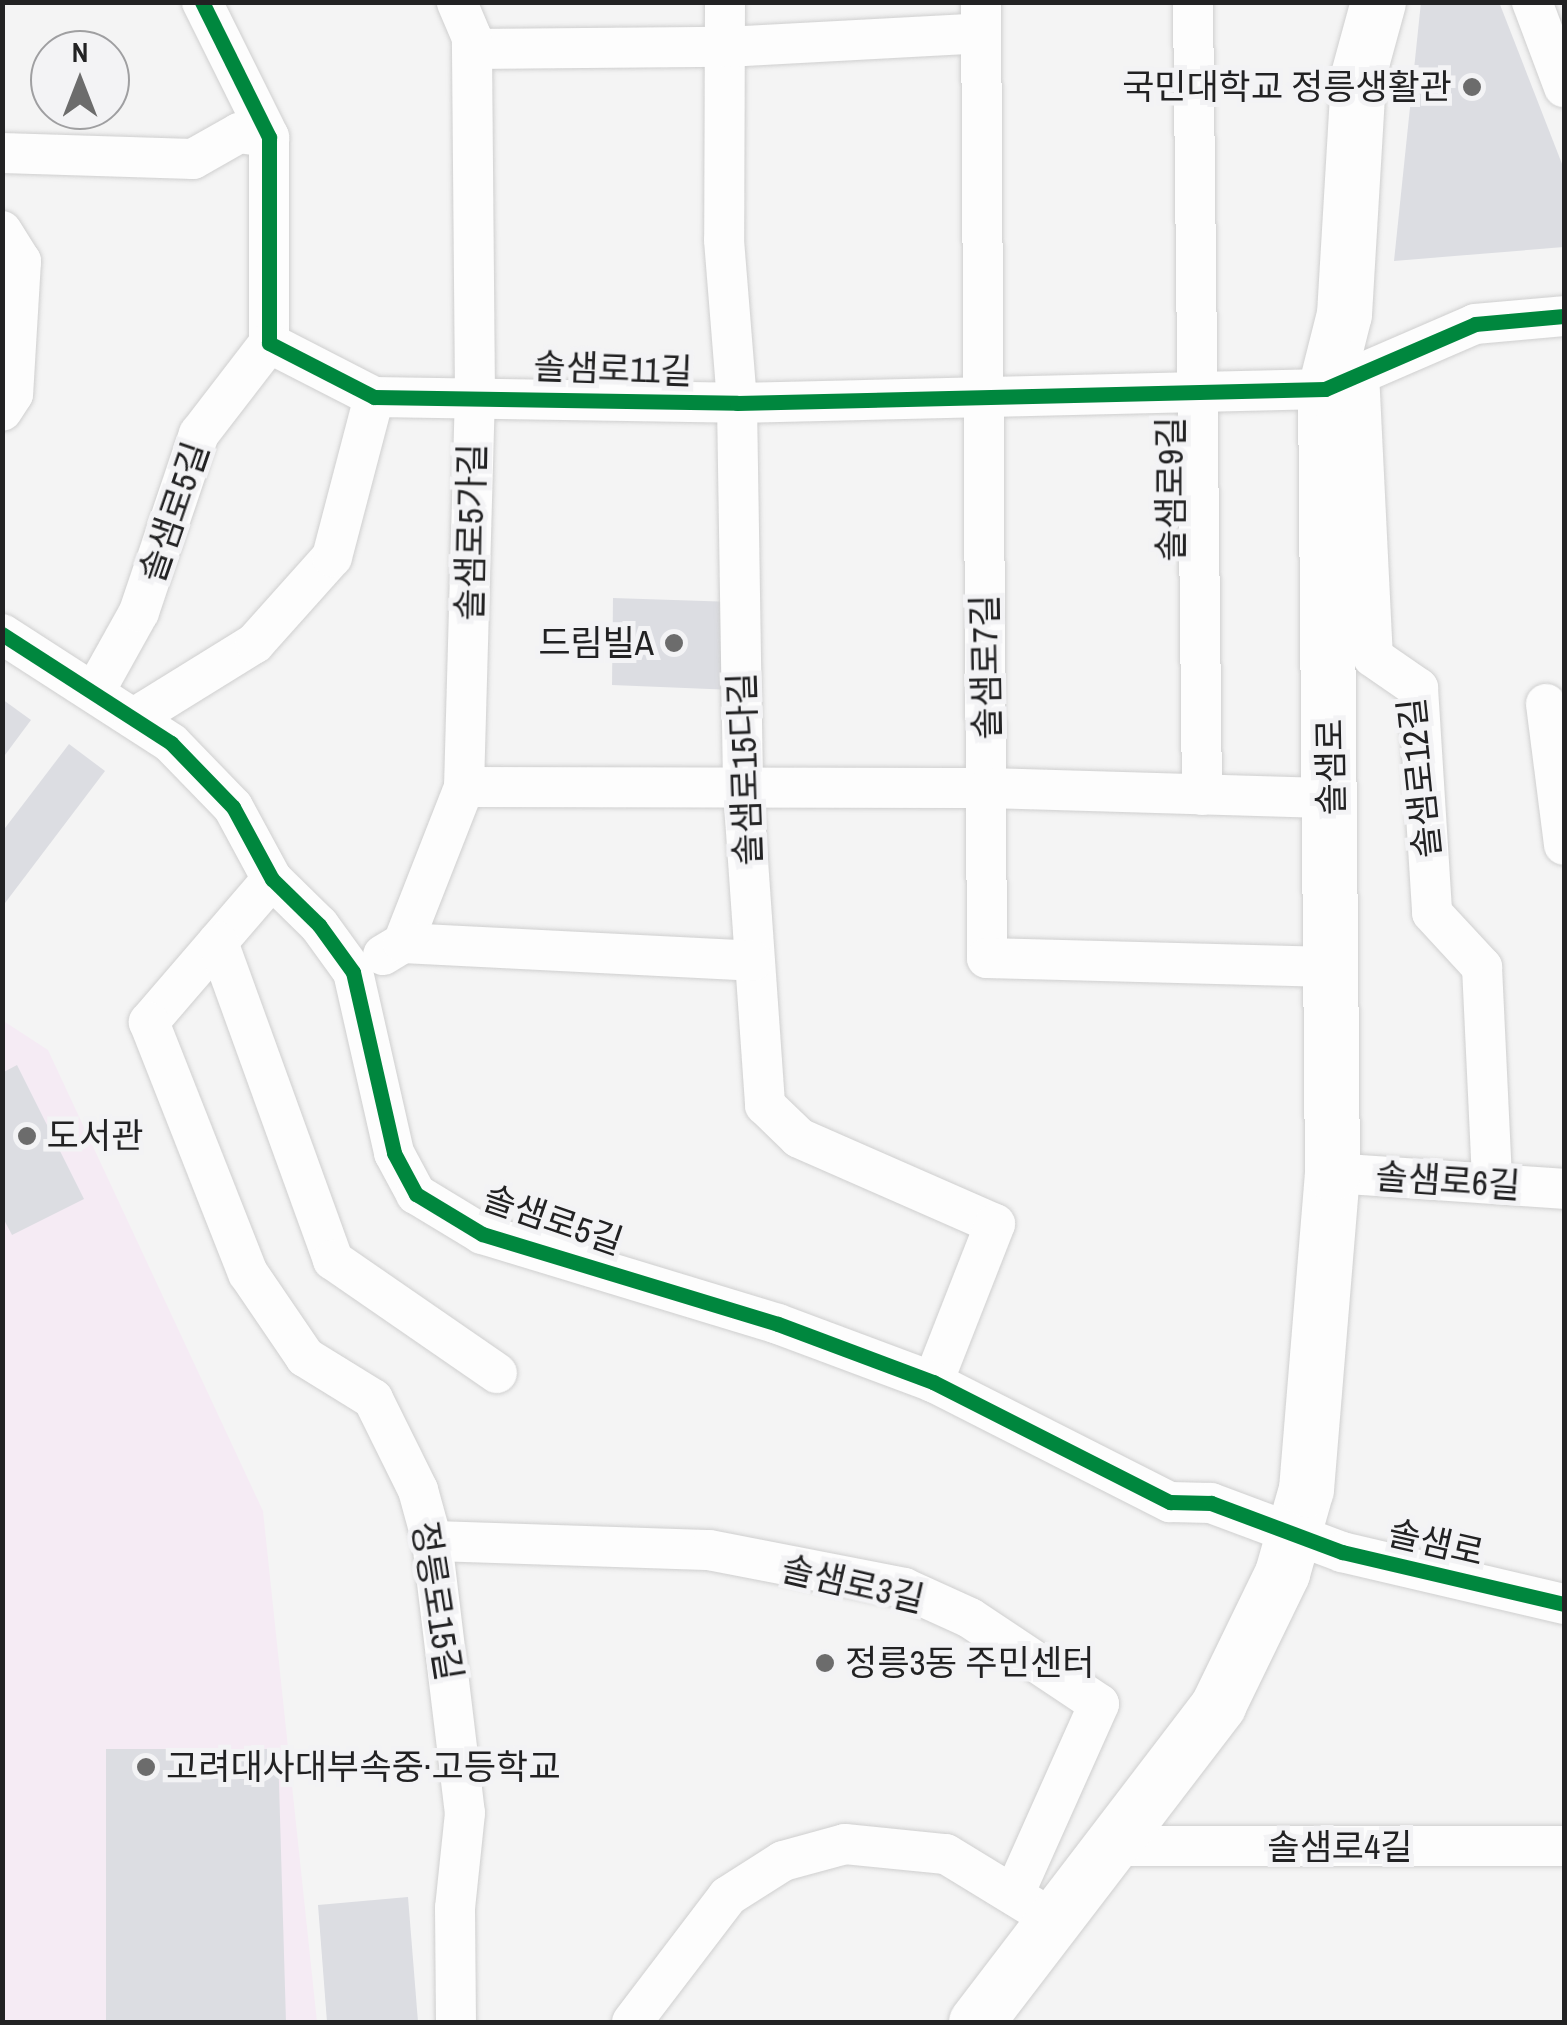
<!DOCTYPE html>
<meta charset="utf-8">
<style>
body{margin:0}
#map{position:relative;width:1567px;height:2025px;overflow:hidden;background:#f4f4f4;font-family:"Archivo Narrow","Noto Sans KR",sans-serif}
div>[style]{position:absolute}
[style*='--x']{left:calc(var(--x)*1px);top:calc(var(--y)*1px);width:calc(var(--w)*1px);rotate:calc(var(--a)*1deg)}
.education>*{inset:0;background:#f5ebf4}
.building>*{inset:0;background:#dcdde2}
.roads{filter:drop-shadow(0 0 2px #cfcfcf) drop-shadow(0 0 2px #cfcfcf)}
.street>*{height:40px;margin:-20px;padding:0 20px;transform-origin:20px;border-radius:20px;background:#fdfdfd}
.secondary>*{height:55px;margin:-27.5px;padding:0 27.5px;transform-origin:27.5px;border-radius:27.5px;background:#fdfdfd}
.cycleway>*{height:15px;margin:-7.5px;padding:0 7.5px;transform-origin:7.5px;border-radius:7.5px;background:#00873e}
.dots>*{width:28px;height:28px;translate:-50% -50%;box-sizing:border-box;border:5px solid #f3f3f5;border-radius:50%}
span{translate:-50% -50%;white-space:nowrap;text-align:center;line-height:1.15;-webkit-text-stroke:10px #f3f3f5;paint-order:stroke}
.poi-label{font-size:35px;color:#222223}
.right{translate:-100% -50%;text-align:right}
.left{translate:0 -50%;text-align:left}
.street-label{font-size:35px;color:#222223}
.frame{position:absolute;inset:0;border:5px solid #222223;pointer-events:none}
.north{position:absolute;left:30px;top:30px;width:100px;height:100px;box-sizing:border-box;background:#f3f3f5;border:2px solid #9f9fa1;border-radius:50%;rotate:0deg;font-size:28px;font-weight:700;line-height:40px;text-align:center;color:#222223}
.north::after{content:'';display:block;margin:auto;width:35px;height:45px;background:#6c6c6c;clip-path:polygon(50% 0,100% 100%,50% 72%,0 100%)}
</style>
<div id="map">
<div class="education">
<i style="clip-path:polygon(2px 1020px,48px 1050px,263px 1511px,317px 2022px,3px 2022px)"></i>
</div>
<div class="building">
<i style="clip-path:polygon(1421px 2px,1499px 2px,1564px 169px,1564px 247px,1394px 261px)"></i>
<i style="clip-path:polygon(613px 598px,734px 602px,734px 690px,612px 685px)"></i>
<i style="clip-path:polygon(2px 699px,31px 720px,2px 759px)"></i>
<i style="clip-path:polygon(69px 744px,105px 771px,2px 907px,2px 832px)"></i>
<i style="clip-path:polygon(17px 1065px,84px 1199px,12px 1235px,2px 1216px,2px 1073px)"></i>
<i style="clip-path:polygon(106px 1749px,278px 1749px,286px 2022px,106px 2022px)"></i>
<i style="clip-path:polygon(408px 1897px,418px 2022px,327px 2022px,318px 1905px)"></i>
</div>
<div class="roads">
<div class="street">
<i style="--x:202;--y:2;--w:151;--a:63.6"></i>
<i style="--x:269;--y:137;--w:206;--a:90"></i>
<i style="--x:269;--y:343;--w:118;--a:27.2"></i>
<i style="--x:374;--y:397;--w:363;--a:0.9"></i>
<i style="--x:737;--y:403;--w:588;--a:-1.36"></i>
<i style="--x:1325;--y:389;--w:163;--a:-23.4"></i>
<i style="--x:1475;--y:324;--w:89;--a:-5.1"></i>
<i style="--x:725;--y:2;--w:238;--a:90.2"></i>
<i style="--x:724;--y:240;--w:164;--a:85.4"></i>
<i style="--x:737;--y:403;--w:386;--a:89.1"></i>
<i style="--x:743;--y:789;--w:317;--a:86"></i>
<i style="--x:765;--y:1105;--w:47;--a:44.1"></i>
<i style="--x:799;--y:1138;--w:214;--a:23.7"></i>
<i style="--x:995;--y:1224;--w:170;--a:111.4"></i>
<i style="--x:981;--y:2;--w:956;--a:89.64"></i>
<i style="--x:987;--y:958;--w:343;--a:1.5"></i>
<i style="--x:1193;--y:2;--w:793;--a:89.35"></i>
<i style="--x:1532;--y:2;--w:91;--a:69.4"></i>
<i style="--x:472;--y:49;--w:254;--a:-0.5"></i>
<i style="--x:726;--y:47;--w:255;--a:-3.1"></i>
<i style="--x:2;--y:153;--w:191;--a:1.8"></i>
<i style="--x:193;--y:159;--w:53;--a:-29.5"></i>
<i style="--x:239;--y:133;--w:30;--a:8"></i>
<i style="--x:2;--y:231;--w:36;--a:58"></i>
<i style="--x:21;--y:261;--w:133;--a:93.4"></i>
<i style="--x:13;--y:394;--w:20;--a:123"></i>
<i style="--x:1359;--y:373;--w:284;--a:87.2"></i>
<i style="--x:1373;--y:657;--w:55;--a:34.6"></i>
<i style="--x:1418;--y:688;--w:225;--a:86.4"></i>
<i style="--x:1432;--y:913;--w:74;--a:47.2"></i>
<i style="--x:1482;--y:967;--w:216;--a:87.3"></i>
<i style="--x:2;--y:634;--w:201;--a:32.8"></i>
<i style="--x:171;--y:743;--w:89;--a:45.9"></i>
<i style="--x:233;--y:807;--w:82;--a:61.6"></i>
<i style="--x:272;--y:879;--w:66;--a:44.4"></i>
<i style="--x:319;--y:925;--w:58;--a:54.1"></i>
<i style="--x:353;--y:972;--w:186;--a:77.2"></i>
<i style="--x:394;--y:1153;--w:47;--a:61.8"></i>
<i style="--x:416;--y:1194;--w:77;--a:31.2"></i>
<i style="--x:482;--y:1234;--w:309;--a:16.9"></i>
<i style="--x:778;--y:1324;--w:165;--a:20.5"></i>
<i style="--x:933;--y:1382;--w:266;--a:26.9"></i>
<i style="--x:1170;--y:1502;--w:41;--a:1.4"></i>
<i style="--x:1211;--y:1503;--w:140;--a:20.5"></i>
<i style="--x:1342;--y:1552;--w:228;--a:13.2"></i>
<i style="--x:95;--y:691;--w:90;--a:-60.9"></i>
<i style="--x:139;--y:612;--w:188;--a:-71.4"></i>
<i style="--x:199;--y:434;--w:115;--a:-52.4"></i>
<i style="--x:1546;--y:704;--w:142;--a:82.7"></i>
<i style="--x:134;--y:718;--w:142;--a:-31.8"></i>
<i style="--x:255;--y:643;--w:115;--a:-48.2"></i>
<i style="--x:332;--y:557;--w:165;--a:-75.3"></i>
<i style="--x:464;--y:787;--w:524;--a:0.11"></i>
<i style="--x:988;--y:788;--w:345;--a:1.7"></i>
<i style="--x:272;--y:879;--w:189;--a:130.7"></i>
<i style="--x:149;--y:1022;--w:270;--a:68.5"></i>
<i style="--x:248;--y:1273;--w:102;--a:55.8"></i>
<i style="--x:305;--y:1357;--w:80;--a:31.7"></i>
<i style="--x:373;--y:1399;--w:102;--a:63.7"></i>
<i style="--x:418;--y:1490;--w:53;--a:74.6"></i>
<i style="--x:432;--y:1541;--w:274;--a:83.1"></i>
<i style="--x:465;--y:1813;--w:96;--a:96"></i>
<i style="--x:455;--y:1908;--w:114;--a:89.5"></i>
<i style="--x:218;--y:942;--w:338;--a:70.1"></i>
<i style="--x:333;--y:1260;--w:199;--a:34.6"></i>
<i style="--x:403;--y:943;--w:168;--a:-68.6"></i>
<i style="--x:464;--y:787;--w:392;--a:-88.4"></i>
<i style="--x:475;--y:395;--w:357;--a:-90.5"></i>
<i style="--x:472;--y:38;--w:39;--a:-113"></i>
<i style="--x:383;--y:955;--w:23;--a:-31"></i>
<i style="--x:403;--y:943;--w:350;--a:2.9"></i>
<i style="--x:1332;--y:1173;--w:233;--a:3.9"></i>
<i style="--x:432;--y:1541;--w:277;--a:1.9"></i>
<i style="--x:709;--y:1550;--w:199;--a:11"></i>
<i style="--x:904;--y:1588;--w:72;--a:24.4"></i>
<i style="--x:970;--y:1618;--w:155;--a:33.7"></i>
<i style="--x:1099;--y:1704;--w:206;--a:114.1"></i>
<i style="--x:1116;--y:1846;--w:448;--a:0"></i>
<i style="--x:632;--y:2022;--w:158;--a:-52.7"></i>
<i style="--x:728;--y:1896;--w:65;--a:-32.5"></i>
<i style="--x:783;--y:1861;--w:64;--a:-15.3"></i>
<i style="--x:845;--y:1844;--w:101;--a:5.7"></i>
<i style="--x:946;--y:1854;--w:105;--a:31.4"></i>
</div>
<div class="secondary">
<i style="--x:976;--y:2022;--w:399;--a:-52.6"></i>
<i style="--x:1218;--y:1705;--w:147;--a:-64.1"></i>
<i style="--x:1282;--y:1573;--w:87;--a:-74.1"></i>
<i style="--x:1306;--y:1489;--w:317;--a:-85.3"></i>
<i style="--x:1332;--y:1173;--w:784;--a:-90.51"></i>
<i style="--x:1325;--y:389;--w:77;--a:-75.8"></i>
<i style="--x:1344;--y:314;--w:239;--a:-86.6"></i>
<i style="--x:1358;--y:75;--w:76;--a:-74.7"></i>
</div>
</div>
<div class="cycleway">
<i style="--x:202;--y:2;--w:151;--a:63.6"></i>
<i style="--x:269;--y:137;--w:206;--a:90"></i>
<i style="--x:269;--y:343;--w:118;--a:27.2"></i>
<i style="--x:374;--y:397;--w:363;--a:0.9"></i>
<i style="--x:737;--y:403;--w:588;--a:-1.36"></i>
<i style="--x:1325;--y:389;--w:163;--a:-23.4"></i>
<i style="--x:1475;--y:324;--w:89;--a:-5.1"></i>
<i style="--x:2;--y:634;--w:201;--a:32.8"></i>
<i style="--x:171;--y:743;--w:89;--a:45.9"></i>
<i style="--x:233;--y:807;--w:82;--a:61.6"></i>
<i style="--x:272;--y:879;--w:66;--a:44.4"></i>
<i style="--x:319;--y:925;--w:58;--a:54.1"></i>
<i style="--x:353;--y:972;--w:186;--a:77.2"></i>
<i style="--x:394;--y:1153;--w:47;--a:61.8"></i>
<i style="--x:416;--y:1194;--w:77;--a:31.2"></i>
<i style="--x:482;--y:1234;--w:309;--a:16.9"></i>
<i style="--x:778;--y:1324;--w:165;--a:20.5"></i>
<i style="--x:933;--y:1382;--w:266;--a:26.9"></i>
<i style="--x:1170;--y:1502;--w:41;--a:1.4"></i>
<i style="--x:1211;--y:1503;--w:140;--a:20.5"></i>
<i style="--x:1342;--y:1552;--w:228;--a:13.2"></i>
</div>
<div class="dots">
<i style="left:1472px;top:87px;background:#6c6c6c"></i>
<i style="left:674px;top:643px;background:#6c6c6c"></i>
<i style="left:27px;top:1136px;background:#6c6c6c"></i>
<i style="left:825px;top:1663px;background:#6c6c6c"></i>
<i style="left:146px;top:1767px;background:#6c6c6c"></i>
</div>
<div class="poi-label">
<span class="right" style="left:1452px;top:87px">국민대학교 정릉생활관</span>
<span class="right" style="left:654px;top:643px">드림빌A</span>
<span class="left" style="left:47px;top:1136px">도서관</span>
<span class="left" style="left:845px;top:1663px">정릉3동 주민센터</span>
<span class="left" style="left:166px;top:1767px">고려대사대부속중·고등학교</span>
</div>
<div class="street-label">
<span style="left:613px;top:369px;rotate:2deg">솔샘로11길</span>
<span style="left:1171px;top:489px;rotate:-90deg">솔샘로9길</span>
<span style="left:174px;top:512px;rotate:-71deg">솔샘로5길</span>
<span style="left:471px;top:532px;rotate:-89deg">솔샘로5가길</span>
<span style="left:986px;top:667px;rotate:-91deg">솔샘로7길</span>
<span style="left:1331px;top:767px;rotate:-91deg">솔샘로</span>
<span style="left:745px;top:769px;rotate:-92deg">솔샘로15다길</span>
<span style="left:1420px;top:778px;rotate:-96deg">솔샘로12길</span>
<span style="left:1448px;top:1181px;rotate:4deg">솔샘로6길</span>
<span style="left:553px;top:1220px;rotate:19deg">솔샘로5길</span>
<span style="left:1436px;top:1543px;rotate:13deg">솔샘로</span>
<span style="left:853px;top:1584px;rotate:13deg">솔샘로3길</span>
<span style="left:437px;top:1601px;rotate:81deg">정릉로15길</span>
<span style="left:1340px;top:1847px">솔샘로4길</span>
</div>
<div class="frame"></div>
<div class="north">N</div>
</div>
